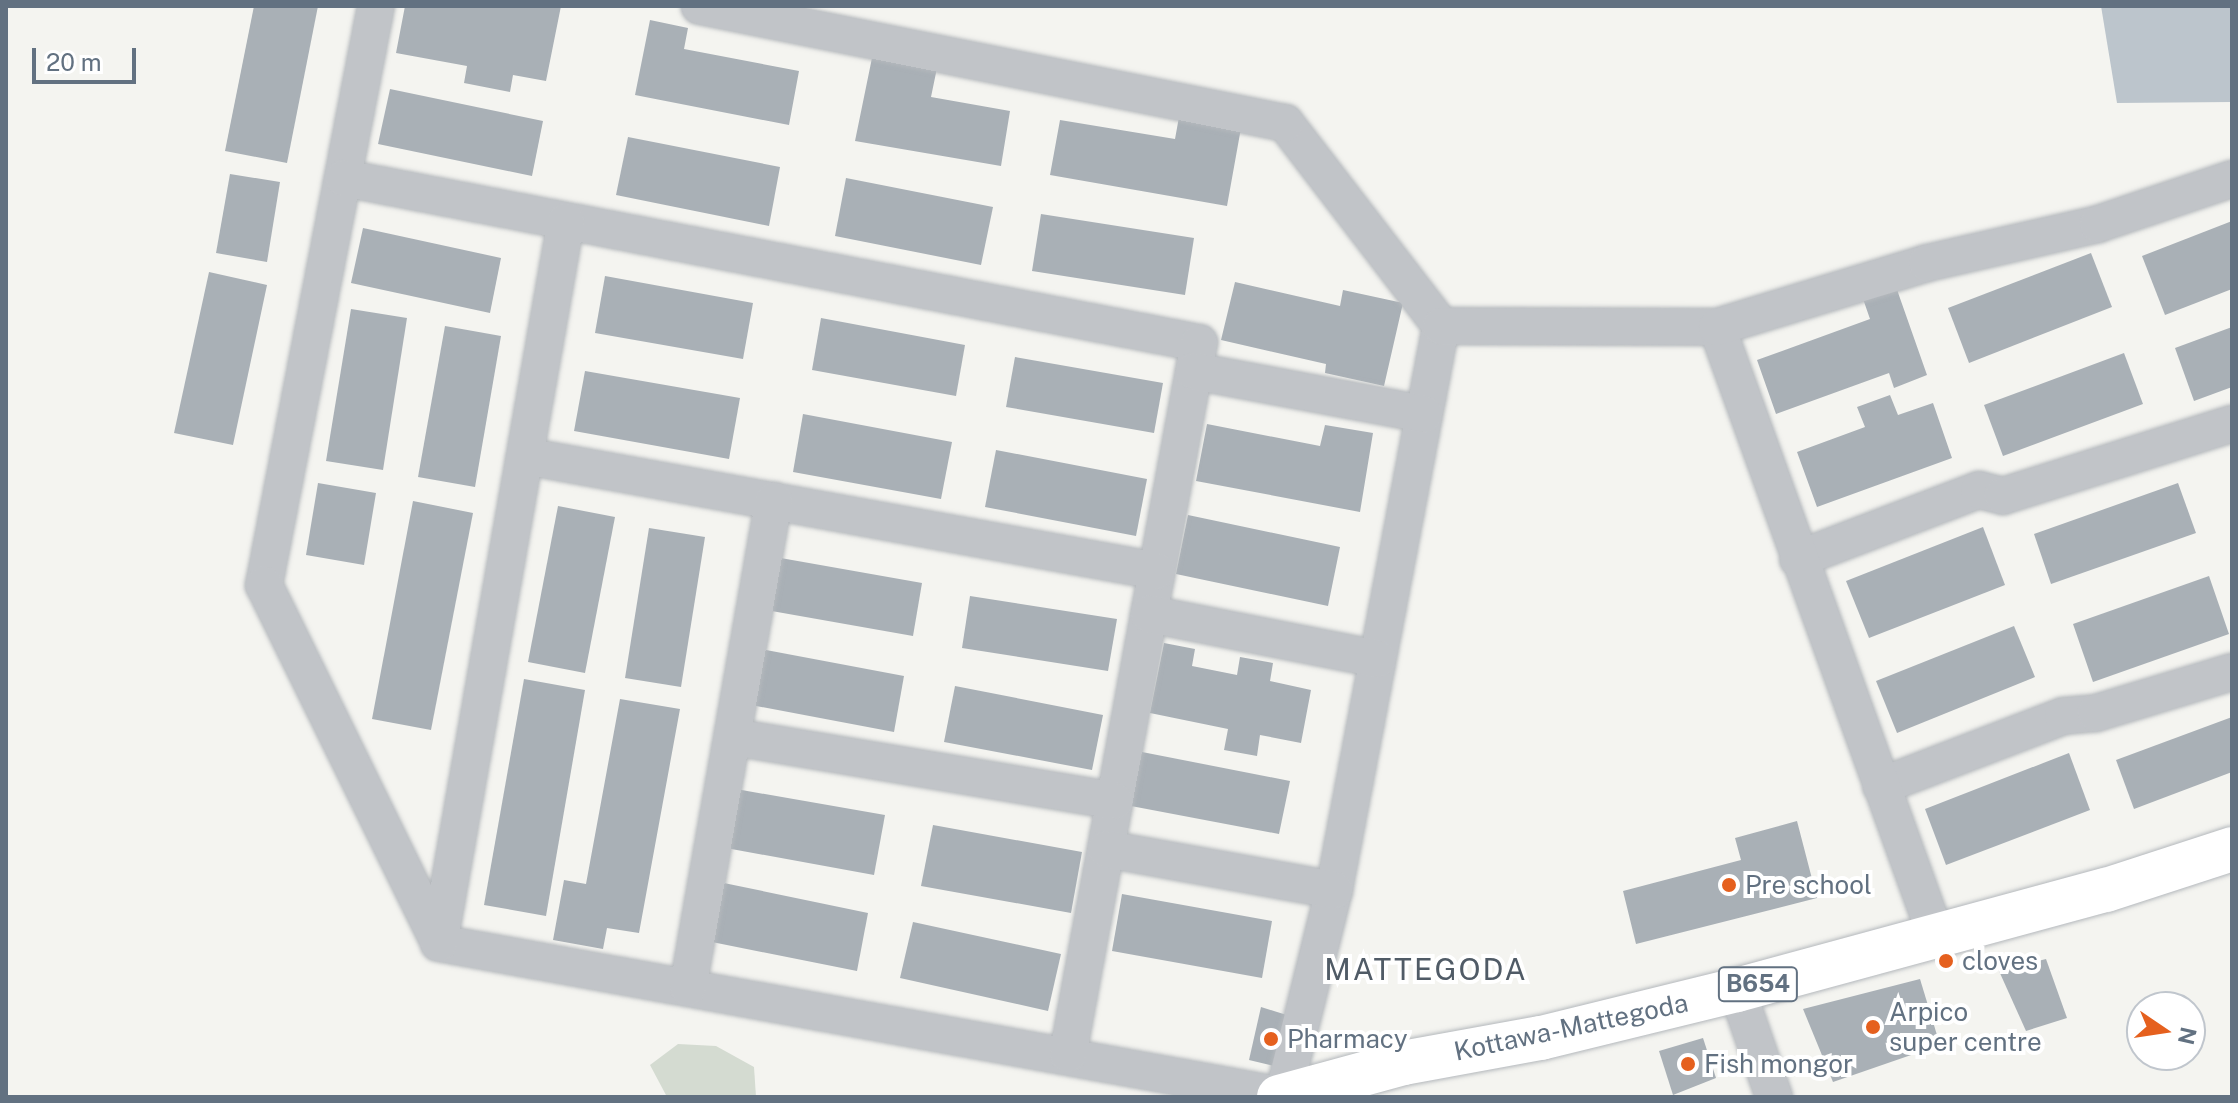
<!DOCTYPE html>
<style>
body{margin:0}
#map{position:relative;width:2238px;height:1103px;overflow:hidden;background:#f4f4f0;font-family:"Public Sans",sans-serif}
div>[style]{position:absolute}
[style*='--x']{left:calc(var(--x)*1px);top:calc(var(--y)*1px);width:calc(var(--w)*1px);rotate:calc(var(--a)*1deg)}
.green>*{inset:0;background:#d4dbd1}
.water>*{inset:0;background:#bcc5cc}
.building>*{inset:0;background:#a9b0b6}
.roads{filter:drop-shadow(0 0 2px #b4b8bc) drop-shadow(0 0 2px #b4b8bc)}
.minor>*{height:36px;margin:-18px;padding:0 18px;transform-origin:18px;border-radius:18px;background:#c1c4c8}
.major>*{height:44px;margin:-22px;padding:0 22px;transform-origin:22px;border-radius:22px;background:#fff}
.dots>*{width:22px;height:22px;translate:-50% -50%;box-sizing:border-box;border:4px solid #fff;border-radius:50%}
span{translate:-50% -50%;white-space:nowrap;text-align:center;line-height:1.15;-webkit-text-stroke:8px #fff;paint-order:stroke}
.shield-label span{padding:2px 6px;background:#fff;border:2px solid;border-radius:6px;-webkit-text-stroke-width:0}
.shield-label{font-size:24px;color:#627181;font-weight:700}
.poi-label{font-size:26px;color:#627181}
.left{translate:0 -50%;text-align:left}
.street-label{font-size:26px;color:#627181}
.quarter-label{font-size:30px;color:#505b66;letter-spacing:2px}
.frame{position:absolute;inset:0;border:8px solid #627181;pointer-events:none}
.north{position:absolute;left:2126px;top:991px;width:80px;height:80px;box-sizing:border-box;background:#fff;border:2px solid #c0c6cd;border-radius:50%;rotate:103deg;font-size:22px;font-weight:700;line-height:32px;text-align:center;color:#627181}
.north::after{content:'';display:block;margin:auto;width:28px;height:36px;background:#e5601e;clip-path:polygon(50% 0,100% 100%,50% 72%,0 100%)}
.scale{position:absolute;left:32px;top:48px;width:104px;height:36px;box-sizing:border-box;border:4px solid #627181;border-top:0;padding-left:10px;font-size:24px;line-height:28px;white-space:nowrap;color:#627181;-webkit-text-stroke:6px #fff;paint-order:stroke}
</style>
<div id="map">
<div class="green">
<i style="clip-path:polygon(678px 1044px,716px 1046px,754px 1067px,756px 1097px,667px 1097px,650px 1065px)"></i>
</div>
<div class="water">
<i style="clip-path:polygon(2101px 6px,2232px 6px,2232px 102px,2117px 103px)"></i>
</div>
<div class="building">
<i style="clip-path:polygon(254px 6px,318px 6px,287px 163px,225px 151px)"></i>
<i style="clip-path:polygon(405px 6px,561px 6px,546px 81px,513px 75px,510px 92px,464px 83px,467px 66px,396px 53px)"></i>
<i style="clip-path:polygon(650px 20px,688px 28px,684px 49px,799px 71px,789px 125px,635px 95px)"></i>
<i style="clip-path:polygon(873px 53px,937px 68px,931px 97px,1010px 111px,1001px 166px,855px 141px)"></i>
<i style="clip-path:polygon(390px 89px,543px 121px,532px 176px,378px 144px)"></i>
<i style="clip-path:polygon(1179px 117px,1241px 128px,1227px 206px,1050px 175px,1060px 120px,1175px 139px)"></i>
<i style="clip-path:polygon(628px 137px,780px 167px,769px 226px,616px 195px)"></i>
<i style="clip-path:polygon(230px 174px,280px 182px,267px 262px,216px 253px)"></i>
<i style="clip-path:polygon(846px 178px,993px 207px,981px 265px,835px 236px)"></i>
<i style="clip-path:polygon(1041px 214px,1194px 238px,1185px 295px,1032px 271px)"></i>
<i style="clip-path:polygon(2232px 221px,2232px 289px,2165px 315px,2142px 256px)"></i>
<i style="clip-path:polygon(363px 228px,501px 258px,490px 313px,351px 283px)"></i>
<i style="clip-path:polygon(2091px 253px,2112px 307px,1969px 363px,1948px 308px)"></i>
<i style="clip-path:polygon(209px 272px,267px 285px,233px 445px,174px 433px)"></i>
<i style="clip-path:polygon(605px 276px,753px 303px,743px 359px,595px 333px)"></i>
<i style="clip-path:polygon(1235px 282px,1340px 306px,1343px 290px,1403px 303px,1384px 386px,1325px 373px,1326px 364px,1221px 340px)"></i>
<i style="clip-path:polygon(1895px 284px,1927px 375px,1894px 388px,1889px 373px,1776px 414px,1757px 360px,1870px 319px,1862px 296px)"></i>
<i style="clip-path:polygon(351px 309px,407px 318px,383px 470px,326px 461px)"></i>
<i style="clip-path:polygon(821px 318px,965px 345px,956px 396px,812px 370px)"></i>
<i style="clip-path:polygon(445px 326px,501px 336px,475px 487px,418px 477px)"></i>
<i style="clip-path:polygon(2232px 327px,2232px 387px,2194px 401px,2175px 348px)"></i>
<i style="clip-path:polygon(2124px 353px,2143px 404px,2003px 456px,1984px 405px)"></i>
<i style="clip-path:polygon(1015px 357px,1163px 383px,1154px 433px,1006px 407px)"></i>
<i style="clip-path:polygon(585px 371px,740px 398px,729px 459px,574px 431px)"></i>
<i style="clip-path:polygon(1890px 395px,1898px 415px,1933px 403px,1952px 458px,1817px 507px,1797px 452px,1865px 427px,1857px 407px)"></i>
<i style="clip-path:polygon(803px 414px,952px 442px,941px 499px,793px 472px)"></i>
<i style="clip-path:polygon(1207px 424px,1320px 446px,1325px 425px,1373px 433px,1360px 512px,1196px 481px)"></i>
<i style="clip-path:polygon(996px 450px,1147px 479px,1136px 536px,985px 507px)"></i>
<i style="clip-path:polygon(318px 483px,376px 493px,364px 565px,306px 555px)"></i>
<i style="clip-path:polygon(2178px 483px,2196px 533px,2051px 584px,2034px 534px)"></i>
<i style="clip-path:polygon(413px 501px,473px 513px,431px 730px,372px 719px)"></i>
<i style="clip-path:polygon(558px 506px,615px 517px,585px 673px,528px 662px)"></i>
<i style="clip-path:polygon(1188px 515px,1340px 547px,1328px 606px,1176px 574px)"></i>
<i style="clip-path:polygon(1983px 527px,2005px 585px,1869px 638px,1846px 581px)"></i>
<i style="clip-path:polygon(649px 528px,705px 537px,681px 687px,625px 678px)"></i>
<i style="clip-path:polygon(775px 557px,922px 583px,913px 636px,766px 610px)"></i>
<i style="clip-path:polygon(2209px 576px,2229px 634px,2093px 682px,2073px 624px)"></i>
<i style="clip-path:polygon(970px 596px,1117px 619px,1108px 671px,962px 648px)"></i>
<i style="clip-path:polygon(2014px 626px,2035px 677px,1897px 733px,1876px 681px)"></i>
<i style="clip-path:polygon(1164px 643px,1195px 649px,1192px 666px,1237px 675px,1240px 657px,1273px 663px,1270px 681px,1311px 690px,1301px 743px,1260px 735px,1257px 756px,1224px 750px,1228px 729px,1150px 713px)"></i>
<i style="clip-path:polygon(761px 649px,904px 676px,894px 732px,751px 705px)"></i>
<i style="clip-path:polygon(524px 679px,585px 690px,546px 916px,484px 905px)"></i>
<i style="clip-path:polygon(955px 686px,1103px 715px,1092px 770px,944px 742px)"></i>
<i style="clip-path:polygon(620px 699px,680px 709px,639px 933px,607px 928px,603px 949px,553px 940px,564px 880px,586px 884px)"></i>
<i style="clip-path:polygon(2232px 717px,2232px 772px,2134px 809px,2116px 760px)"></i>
<i style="clip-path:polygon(1142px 752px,1290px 781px,1279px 834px,1131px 806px)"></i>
<i style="clip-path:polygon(2069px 753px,2090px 810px,1946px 865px,1925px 809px)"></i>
<i style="clip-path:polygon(736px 789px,885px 815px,874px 875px,726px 848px)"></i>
<i style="clip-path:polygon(1797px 821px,1817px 898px,1636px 944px,1623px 891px,1741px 860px,1735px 838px)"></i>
<i style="clip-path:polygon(933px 825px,1082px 852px,1071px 913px,921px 886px)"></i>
<i style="clip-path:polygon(719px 882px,868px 913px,857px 971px,707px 941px)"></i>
<i style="clip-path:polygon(1122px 894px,1272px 921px,1262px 978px,1112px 951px)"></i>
<i style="clip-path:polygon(913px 922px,1061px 954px,1048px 1011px,900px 978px)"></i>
<i style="clip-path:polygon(2046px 959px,2067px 1018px,2026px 1031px,1999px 971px)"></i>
<i style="clip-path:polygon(1920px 979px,1940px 1045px,1833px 1082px,1803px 1009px)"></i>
<i style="clip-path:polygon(1261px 1007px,1293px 1017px,1282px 1068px,1249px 1060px)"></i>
<i style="clip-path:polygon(1703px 1038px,1716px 1078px,1673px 1095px,1659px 1051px)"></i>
</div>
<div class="roads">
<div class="minor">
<i style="--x:376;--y:6;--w:590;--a:100.95"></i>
<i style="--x:264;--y:585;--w:398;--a:63.9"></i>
<i style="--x:439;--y:943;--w:858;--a:10.27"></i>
<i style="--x:1283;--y:1096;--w:212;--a:-76.1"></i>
<i style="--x:1334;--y:890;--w:574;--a:-79.26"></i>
<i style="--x:1441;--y:326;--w:256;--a:-127.5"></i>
<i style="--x:1285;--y:123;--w:597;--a:-168.69"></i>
<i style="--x:344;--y:178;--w:871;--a:10.92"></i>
<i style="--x:1199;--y:343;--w:723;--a:100.44"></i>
<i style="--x:1441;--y:326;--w:276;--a:0.2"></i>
<i style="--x:1194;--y:371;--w:234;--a:10.6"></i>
<i style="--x:525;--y:456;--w:642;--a:10.31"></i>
<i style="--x:1798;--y:559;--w:194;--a:-20.9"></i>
<i style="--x:1979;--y:490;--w:25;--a:14"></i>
<i style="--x:2003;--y:496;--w:240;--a:-17.5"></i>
<i style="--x:1149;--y:614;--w:233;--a:11.1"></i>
<i style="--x:733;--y:737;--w:387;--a:9.5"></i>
<i style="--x:1881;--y:786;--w:195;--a:-21"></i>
<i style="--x:2063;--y:716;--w:33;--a:-5"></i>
<i style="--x:2096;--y:713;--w:142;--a:-16.8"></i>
<i style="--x:1106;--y:849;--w:232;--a:10.2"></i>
<i style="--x:1935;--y:933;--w:644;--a:-109.79"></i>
<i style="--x:1717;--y:327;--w:220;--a:-16.9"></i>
<i style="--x:1927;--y:263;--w:175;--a:-12.8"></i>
<i style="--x:2098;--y:224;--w:141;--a:-18.6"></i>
<i style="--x:439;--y:943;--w:733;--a:-80.02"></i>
<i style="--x:688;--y:987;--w:494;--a:-80"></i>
<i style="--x:1737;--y:990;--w:113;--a:70.9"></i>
</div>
<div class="major">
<i style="--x:1279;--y:1097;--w:129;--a:-15.3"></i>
<i style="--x:1403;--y:1063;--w:140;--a:-10.3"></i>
<i style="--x:1541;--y:1038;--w:202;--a:-13.8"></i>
<i style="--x:1737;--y:990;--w:382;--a:-15.2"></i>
<i style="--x:2106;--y:890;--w:133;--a:-18"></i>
</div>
</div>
<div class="dots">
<i style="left:1729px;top:885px;background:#e5601e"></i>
<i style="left:1946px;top:961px;background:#e5601e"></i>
<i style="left:1873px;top:1027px;background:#e5601e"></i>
<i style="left:1271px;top:1039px;background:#e5601e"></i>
<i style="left:1688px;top:1064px;background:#e5601e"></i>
</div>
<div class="shield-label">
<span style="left:1758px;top:984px">B654</span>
</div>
<div class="poi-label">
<span class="left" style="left:1745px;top:885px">Pre school</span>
<span class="left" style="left:1962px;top:961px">cloves</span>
<span class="left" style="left:1889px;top:1027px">Arpico<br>super centre</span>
<span class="left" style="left:1287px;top:1039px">Pharmacy</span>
<span class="left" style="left:1704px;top:1064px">Fish mongor</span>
</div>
<div class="street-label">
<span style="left:1571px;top:1027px;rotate:-12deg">Kottawa-Mattegoda</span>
</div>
<div class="quarter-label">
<span style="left:1426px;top:969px">MATTEGODA</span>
</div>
<div class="frame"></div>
<div class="north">N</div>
<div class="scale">20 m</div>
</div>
